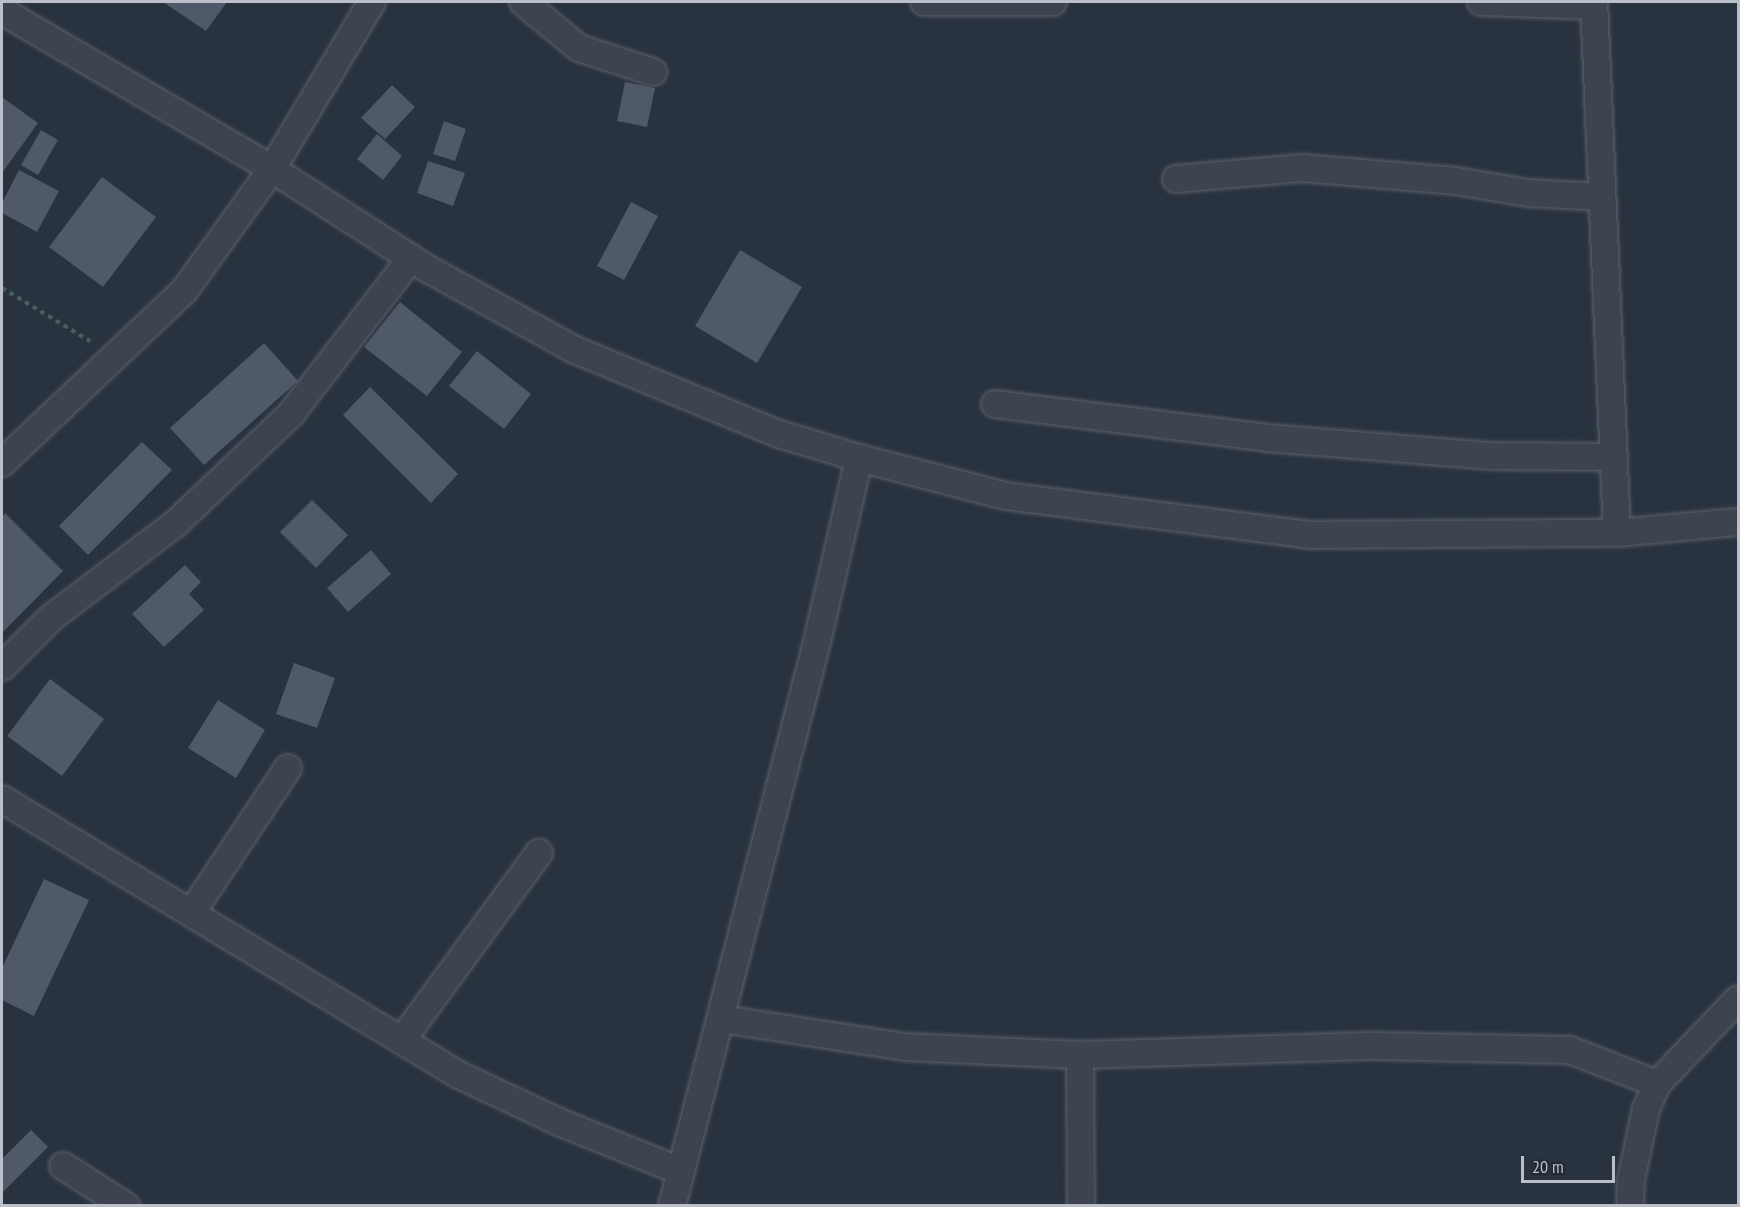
<!DOCTYPE html>
<style>
body{margin:0}
#map{position:relative;width:1740px;height:1207px;overflow:hidden;background:#29323f;font-family:"PT Sans Narrow",sans-serif}
div>[style]{position:absolute}
[style*='--x']{left:calc(var(--x)*1px);top:calc(var(--y)*1px);width:calc(var(--w)*1px);rotate:calc(var(--a)*1deg)}
.building>*{inset:0;background:#505967}
.path>*{height:4px;margin-top:-2px;transform-origin:0;background:repeating-linear-gradient(90deg,#4b5c5f 0 4.5px,transparent 0 9px)}
.roads{filter:drop-shadow(0 0 2px #5b626c) drop-shadow(0 0 2px #5b626c)}
.minor>*{height:26px;margin:-13px;padding:0 13px;transform-origin:13px;border-radius:13px;background:#3d444f}
span{translate:-50% -50%;white-space:nowrap;text-align:center;line-height:1.15;-webkit-text-stroke:4.5px #222934;paint-order:stroke}
.frame{position:absolute;inset:0;border:3px solid #babfc9;pointer-events:none}
.scale{position:absolute;left:1521px;top:1156px;width:94px;height:27px;box-sizing:border-box;border:3px solid #babfc9;border-top:0;padding-left:8px;font-size:18px;line-height:21px;white-space:nowrap;color:#babfc9;-webkit-text-stroke:4px #222934;paint-order:stroke}
</style>
<div id="map">
<div class="building">
<i style="clip-path:polygon(163px 2px,227px 2px,206px 31px)"></i>
<i style="clip-path:polygon(625px 82px,655px 88px,647px 127px,617px 121px)"></i>
<i style="clip-path:polygon(392px 85px,415px 107px,385px 139px,361px 118px)"></i>
<i style="clip-path:polygon(2px 97px,38px 123px,2px 173px)"></i>
<i style="clip-path:polygon(444px 121px,466px 129px,455px 161px,433px 154px)"></i>
<i style="clip-path:polygon(41px 130px,58px 140px,38px 175px,21px 165px)"></i>
<i style="clip-path:polygon(377px 134px,402px 156px,383px 180px,357px 159px)"></i>
<i style="clip-path:polygon(428px 161px,465px 173px,453px 206px,417px 193px)"></i>
<i style="clip-path:polygon(19px 170px,59px 191px,37px 232px,2px 213px,2px 203px)"></i>
<i style="clip-path:polygon(102px 177px,156px 217px,103px 287px,49px 247px)"></i>
<i style="clip-path:polygon(631px 202px,658px 216px,624px 280px,597px 266px)"></i>
<i style="clip-path:polygon(740px 250px,802px 287px,757px 363px,695px 326px)"></i>
<i style="clip-path:polygon(400px 302px,462px 352px,427px 396px,364px 347px)"></i>
<i style="clip-path:polygon(264px 343px,298px 381px,204px 465px,170px 428px)"></i>
<i style="clip-path:polygon(477px 351px,531px 394px,504px 429px,449px 386px)"></i>
<i style="clip-path:polygon(370px 387px,458px 474px,431px 503px,343px 415px)"></i>
<i style="clip-path:polygon(142px 442px,172px 470px,88px 555px,59px 526px)"></i>
<i style="clip-path:polygon(312px 500px,348px 535px,316px 568px,280px 532px)"></i>
<i style="clip-path:polygon(5px 513px,63px 571px,2px 633px,2px 517px)"></i>
<i style="clip-path:polygon(371px 550px,391px 574px,348px 612px,327px 588px)"></i>
<i style="clip-path:polygon(185px 565px,201px 582px,189px 594px,204px 610px,164px 647px,132px 614px)"></i>
<i style="clip-path:polygon(294px 663px,335px 678px,317px 728px,276px 714px)"></i>
<i style="clip-path:polygon(50px 679px,104px 719px,62px 776px,7px 736px)"></i>
<i style="clip-path:polygon(218px 700px,265px 730px,236px 778px,188px 748px)"></i>
<i style="clip-path:polygon(44px 879px,89px 900px,34px 1016px,2px 1000px,2px 968px)"></i>
<i style="clip-path:polygon(31px 1130px,48px 1147px,2px 1193px,2px 1159px)"></i>
</div>
<div class="path">
<i style="--x:2;--y:288;--w:103;--a:31.1"></i>
</div>
<div class="roads">
<div class="minor">
<i style="--x:523;--y:2;--w:72;--a:39.4"></i>
<i style="--x:579;--y:48;--w:78;--a:18"></i>
<i style="--x:924;--y:2;--w:129;--a:0"></i>
<i style="--x:1481;--y:2;--w:113;--a:2"></i>
<i style="--x:1594;--y:2;--w:531;--a:87.52"></i>
<i style="--x:2;--y:11;--w:313;--a:30.3"></i>
<i style="--x:272;--y:169;--w:185;--a:32.7"></i>
<i style="--x:428;--y:269;--w:168;--a:28.9"></i>
<i style="--x:575;--y:350;--w:221;--a:22.4"></i>
<i style="--x:779;--y:434;--w:84;--a:16.7"></i>
<i style="--x:859;--y:458;--w:152;--a:14.5"></i>
<i style="--x:1006;--y:496;--w:307;--a:7.3"></i>
<i style="--x:1311;--y:535;--w:306;--a:-0.4"></i>
<i style="--x:1617;--y:533;--w:121;--a:-5.2"></i>
<i style="--x:1176;--y:179;--w:126;--a:-5"></i>
<i style="--x:1302;--y:168;--w:155;--a:4.8"></i>
<i style="--x:1456;--y:181;--w:73;--a:9.5"></i>
<i style="--x:1528;--y:193;--w:74;--a:3.1"></i>
<i style="--x:995;--y:404;--w:274;--a:7.1"></i>
<i style="--x:1267;--y:438;--w:226;--a:4.6"></i>
<i style="--x:1492;--y:456;--w:121;--a:0.5"></i>
<i style="--x:2;--y:463;--w:250;--a:-43.4"></i>
<i style="--x:184;--y:291;--w:150;--a:-54.2"></i>
<i style="--x:272;--y:169;--w:195;--a:-59.1"></i>
<i style="--x:2;--y:667;--w:69;--a:-45"></i>
<i style="--x:51;--y:618;--w:156;--a:-37.2"></i>
<i style="--x:175;--y:524;--w:160;--a:-43.5"></i>
<i style="--x:291;--y:414;--w:197;--a:-52.4"></i>
<i style="--x:2;--y:799;--w:534;--a:31.13"></i>
<i style="--x:459;--y:1075;--w:110;--a:25.2"></i>
<i style="--x:559;--y:1122;--w:131;--a:22"></i>
<i style="--x:192;--y:912;--w:173;--a:-56.3"></i>
<i style="--x:722;--y:1019;--w:185;--a:8.7"></i>
<i style="--x:905;--y:1047;--w:175;--a:2.6"></i>
<i style="--x:1080;--y:1055;--w:294;--a:-1.8"></i>
<i style="--x:1374;--y:1046;--w:196;--a:1.2"></i>
<i style="--x:1570;--y:1050;--w:93;--a:21.3"></i>
<i style="--x:402;--y:1040;--w:232;--a:-53.8"></i>
<i style="--x:1080;--y:1055;--w:151;--a:89.6"></i>
<i style="--x:63;--y:1166;--w:75;--a:32.4"></i>
<i style="--x:672;--y:1206;--w:582;--a:-75.58"></i>
<i style="--x:817;--y:642;--w:189;--a:-77.1"></i>
<i style="--x:1630;--y:1206;--w:26;--a:-88"></i>
<i style="--x:1631;--y:1180;--w:73;--a:-78.1"></i>
<i style="--x:1646;--y:1109;--w:27;--a:-66"></i>
<i style="--x:1657;--y:1084;--w:117;--a:-46.4"></i>
</div>
</div>
<div class="frame"></div>
<div class="scale">20 m</div>
</div>
